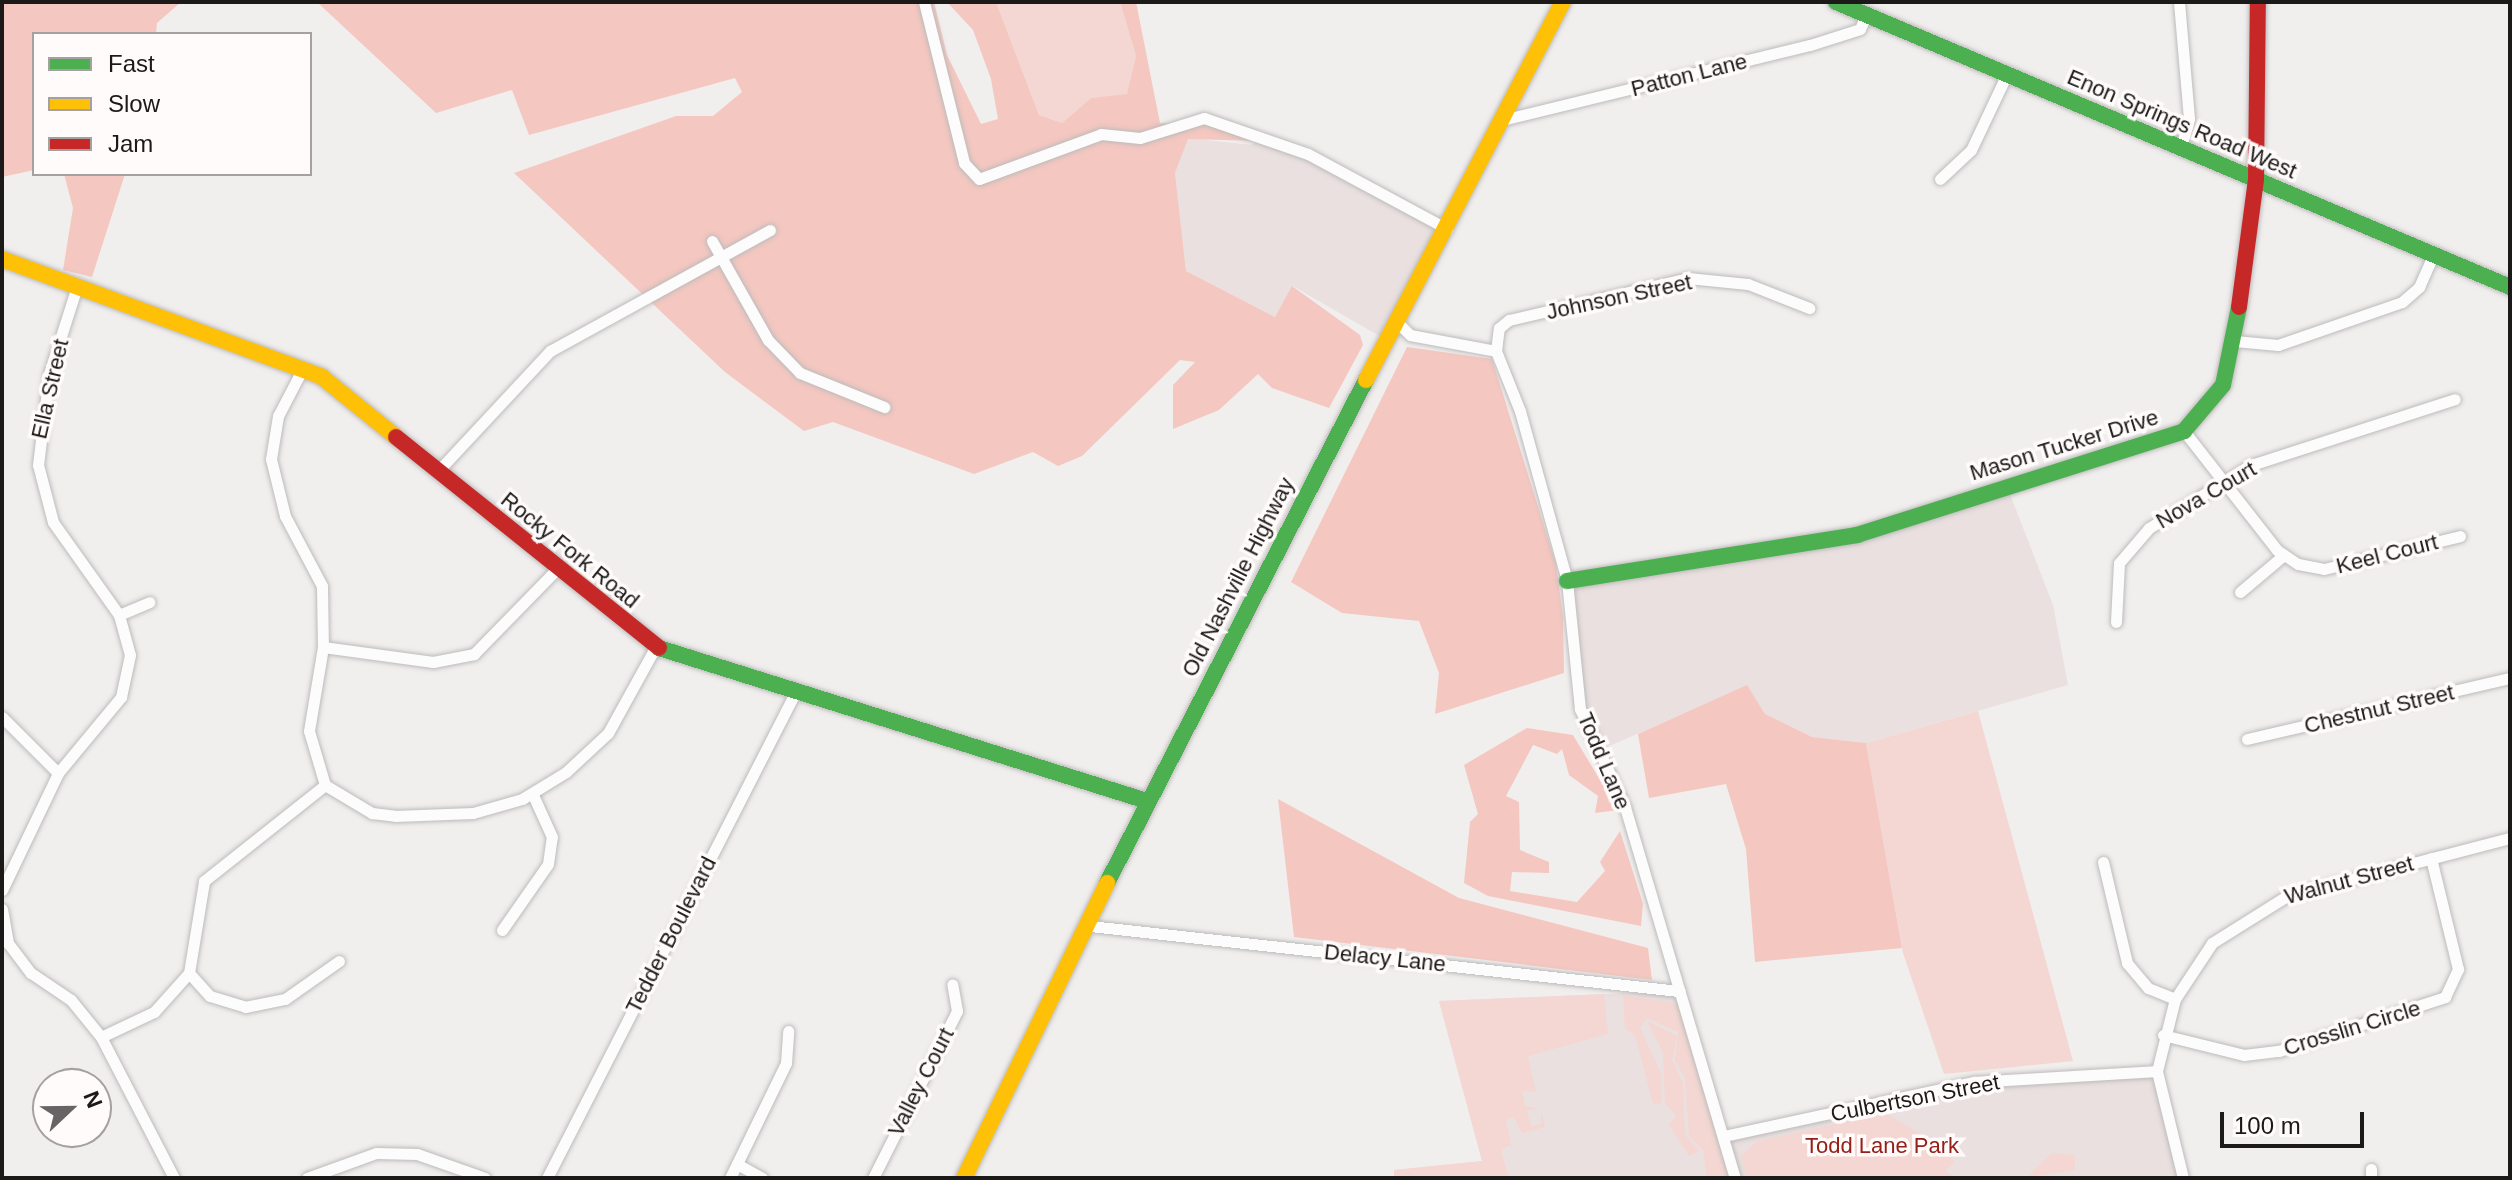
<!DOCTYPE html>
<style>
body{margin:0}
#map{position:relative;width:2512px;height:1180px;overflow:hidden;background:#f1eeee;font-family:Arial,sans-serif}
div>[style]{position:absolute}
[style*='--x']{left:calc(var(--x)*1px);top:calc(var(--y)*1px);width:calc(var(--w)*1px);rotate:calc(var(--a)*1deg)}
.built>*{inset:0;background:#e9e0df}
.green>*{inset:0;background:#f4d7d2}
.forest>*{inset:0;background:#f4c7c0}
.roads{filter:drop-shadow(0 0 2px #bdbbbb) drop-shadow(0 0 2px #bdbbbb)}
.street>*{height:11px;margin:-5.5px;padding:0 5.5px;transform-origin:5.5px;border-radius:5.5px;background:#fdfcfc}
.fast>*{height:16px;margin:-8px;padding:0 8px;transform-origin:8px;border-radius:8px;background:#4caf50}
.slow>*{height:16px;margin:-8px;padding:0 8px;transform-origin:8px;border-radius:8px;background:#ffc107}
.jam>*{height:16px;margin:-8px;padding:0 8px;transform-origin:8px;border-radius:8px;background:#c62828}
span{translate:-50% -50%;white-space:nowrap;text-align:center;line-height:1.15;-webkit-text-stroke:7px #fffbfa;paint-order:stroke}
.street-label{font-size:22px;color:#1b1a19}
.park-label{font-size:22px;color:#932019}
.frame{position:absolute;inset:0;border:4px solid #1b1a19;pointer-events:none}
.legend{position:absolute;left:32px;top:32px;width:280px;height:144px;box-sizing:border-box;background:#fffbfa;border:2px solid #a4a1a0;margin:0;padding:10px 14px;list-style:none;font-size:24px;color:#1b1a19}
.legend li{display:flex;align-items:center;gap:16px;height:40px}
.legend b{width:40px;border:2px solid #a4a1a0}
.north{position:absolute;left:32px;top:1068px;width:80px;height:80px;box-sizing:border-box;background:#fffbfa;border:2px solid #a4a1a0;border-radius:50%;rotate:68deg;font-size:22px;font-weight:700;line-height:32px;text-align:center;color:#1b1a19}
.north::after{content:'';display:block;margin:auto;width:28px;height:36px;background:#666464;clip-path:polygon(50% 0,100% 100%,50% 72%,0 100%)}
.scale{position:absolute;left:2220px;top:1112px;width:144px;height:36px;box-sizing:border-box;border:4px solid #1b1a19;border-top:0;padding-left:10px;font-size:24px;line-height:28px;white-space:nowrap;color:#1b1a19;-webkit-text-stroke:6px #fffbfa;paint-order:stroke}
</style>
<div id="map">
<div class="built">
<i style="clip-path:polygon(1188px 138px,1251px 145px,1263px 138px,1303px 152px,1447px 229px,1388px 341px,1293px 286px,1275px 317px,1186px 271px,1175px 173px)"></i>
<i style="clip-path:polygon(2006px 484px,2053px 605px,2068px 685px,1866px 743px,1812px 737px,1765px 714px,1747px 686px,1598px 751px,1580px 709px,1567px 581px,1857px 535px)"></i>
<i style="clip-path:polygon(1679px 991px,1724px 1136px,1974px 1082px,2157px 1071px,2183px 1178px,1394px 1178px,1394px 1170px,1482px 1161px,1439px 1001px)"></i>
</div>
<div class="green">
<i style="clip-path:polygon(996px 2px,1120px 2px,1136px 56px,1127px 95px,1091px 98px,1062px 123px,1039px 115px)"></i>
<i style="clip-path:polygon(1978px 711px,2073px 1061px,1944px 1074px,1903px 953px,1866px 743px)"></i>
<i style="clip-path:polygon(1604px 994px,1608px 1034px,1528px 1056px,1536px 1092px,1522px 1091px,1525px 1106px,1537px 1108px,1527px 1111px,1531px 1126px,1541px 1124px,1541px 1111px,1545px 1127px,1522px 1133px,1514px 1117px,1506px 1120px,1511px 1145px,1501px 1150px,1509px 1178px,1394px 1178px,1394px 1170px,1482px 1161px,1439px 1001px)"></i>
<i style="clip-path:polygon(1623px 995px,1678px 1004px,1729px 1178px,1707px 1178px,1703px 1150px,1689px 1136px,1685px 1078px,1675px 1061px,1678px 1032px,1647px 1018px,1640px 1028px,1661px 1073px,1662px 1103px,1653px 1104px,1635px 1036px,1625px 1028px)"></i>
<i style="clip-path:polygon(1647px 1021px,1677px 1036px,1672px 1060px,1683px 1083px,1685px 1135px,1700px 1151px,1689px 1156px,1669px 1125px,1676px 1115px,1665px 1104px,1663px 1053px)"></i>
<i style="clip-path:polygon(1885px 1113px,1938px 1144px,1955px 1162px,1946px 1170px,1954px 1178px,1747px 1178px,1741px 1156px,1756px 1142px)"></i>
<i style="clip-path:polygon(2052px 1153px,2075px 1155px,2075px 1170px,2026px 1178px)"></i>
</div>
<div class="forest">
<i style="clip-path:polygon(2px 2px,181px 2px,157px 23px,156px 34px,34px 34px,34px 170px,2px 177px)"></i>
<i style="clip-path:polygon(317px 2px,934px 2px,947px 55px,981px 124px,998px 119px,991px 79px,973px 30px,947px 2px,996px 2px,1039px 115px,1062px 123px,1091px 98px,1127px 94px,1136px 56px,1120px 2px,1136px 2px,1160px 123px,1216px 125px,1259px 141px,1188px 139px,1175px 173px,1186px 271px,1275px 317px,1292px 286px,1360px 335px,1363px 345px,1329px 408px,1272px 388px,1258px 374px,1219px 410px,1173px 429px,1173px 385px,1195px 362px,1180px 360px,1082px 456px,1058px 466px,1033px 452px,974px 474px,833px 422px,804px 431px,725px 372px,514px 173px,676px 116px,713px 116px,742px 92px,735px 78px,529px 135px,512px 90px,436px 113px)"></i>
<i style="clip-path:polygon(64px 174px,125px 174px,92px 277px,63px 270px,73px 208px)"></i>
<i style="clip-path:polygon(1407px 347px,1492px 359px,1556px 564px,1563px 617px,1564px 673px,1435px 714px,1439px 673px,1419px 621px,1342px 613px,1291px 582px)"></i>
<i style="clip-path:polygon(1747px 685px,1765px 714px,1812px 737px,1866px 743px,1902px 948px,1755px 962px,1746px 849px,1726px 784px,1649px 798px,1638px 734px)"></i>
<i style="clip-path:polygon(1527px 728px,1573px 735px,1618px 810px,1595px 813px,1598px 796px,1569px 775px,1562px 749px,1557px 754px,1533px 745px,1506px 796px,1519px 802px,1520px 850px,1549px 862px,1549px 873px,1512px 872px,1510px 891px,1577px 902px,1605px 871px,1600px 862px,1620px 831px,1643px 904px,1641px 926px,1488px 896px,1464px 883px,1470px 822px,1478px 814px,1464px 765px)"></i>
<i style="clip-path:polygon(1278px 799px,1459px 898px,1648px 948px,1652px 980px,1294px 937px)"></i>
</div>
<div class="roads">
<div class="street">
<i style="--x:924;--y:2;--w:166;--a:76"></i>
<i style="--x:964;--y:163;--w:22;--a:47"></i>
<i style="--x:979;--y:179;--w:130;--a:-20.2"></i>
<i style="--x:1101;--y:134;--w:39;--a:6"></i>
<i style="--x:1140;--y:138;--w:67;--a:-17.4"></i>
<i style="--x:1204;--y:118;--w:110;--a:19.1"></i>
<i style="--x:1308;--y:154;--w:158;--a:28.3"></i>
<i style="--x:2179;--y:2;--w:117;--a:85.1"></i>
<i style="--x:2189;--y:119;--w:29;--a:106"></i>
<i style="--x:1502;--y:120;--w:317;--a:-13.7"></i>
<i style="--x:1810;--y:45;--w:52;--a:-17.7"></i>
<i style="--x:1860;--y:29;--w:15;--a:-67"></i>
<i style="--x:1940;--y:179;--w:42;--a:-43.1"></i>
<i style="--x:1971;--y:150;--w:84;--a:-64.7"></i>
<i style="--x:712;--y:241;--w:114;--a:60.5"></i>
<i style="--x:768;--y:340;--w:46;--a:45.9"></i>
<i style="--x:800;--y:373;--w:91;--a:22"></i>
<i style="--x:1397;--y:322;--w:18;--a:45"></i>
<i style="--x:1410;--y:335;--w:87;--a:10.5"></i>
<i style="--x:1496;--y:351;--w:65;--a:68.2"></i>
<i style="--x:1520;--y:411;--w:176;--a:74.5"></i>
<i style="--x:1567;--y:581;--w:129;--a:84.2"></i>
<i style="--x:1580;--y:709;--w:108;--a:65.3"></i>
<i style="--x:1625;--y:807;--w:387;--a:73.5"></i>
<i style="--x:2235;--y:341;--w:43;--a:5.3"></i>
<i style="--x:2278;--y:345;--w:131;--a:-19.1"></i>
<i style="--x:2402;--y:302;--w:23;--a:-41"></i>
<i style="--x:2419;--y:287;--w:35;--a:-66"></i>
<i style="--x:1496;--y:351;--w:23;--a:-83"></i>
<i style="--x:1499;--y:328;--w:13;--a:-39"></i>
<i style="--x:1509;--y:320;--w:184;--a:-13.2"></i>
<i style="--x:1688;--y:278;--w:60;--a:5.7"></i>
<i style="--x:1748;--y:284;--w:66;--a:21.5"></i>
<i style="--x:303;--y:368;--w:54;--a:117.5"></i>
<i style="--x:278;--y:416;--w:44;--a:99.2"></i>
<i style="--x:271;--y:459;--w:59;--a:76.2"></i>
<i style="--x:285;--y:516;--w:79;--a:62.1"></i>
<i style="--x:322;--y:586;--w:61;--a:89.1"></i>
<i style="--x:323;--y:647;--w:85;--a:99.5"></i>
<i style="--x:309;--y:731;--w:56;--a:73.5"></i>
<i style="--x:325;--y:785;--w:55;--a:30.8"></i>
<i style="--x:372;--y:813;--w:23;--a:7"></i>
<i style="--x:395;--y:816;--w:78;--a:-2.2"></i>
<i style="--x:473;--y:813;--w:51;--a:-15.9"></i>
<i style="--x:522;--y:799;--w:52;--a:-31.5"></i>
<i style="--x:566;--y:772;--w:57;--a:-42.9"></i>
<i style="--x:608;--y:733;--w:99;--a:-61.1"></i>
<i style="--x:2184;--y:431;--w:151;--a:52"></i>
<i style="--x:2277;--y:550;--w:25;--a:34"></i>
<i style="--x:2298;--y:564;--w:26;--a:11"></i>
<i style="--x:2324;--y:569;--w:140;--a:-13.6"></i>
<i style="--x:439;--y:470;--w:163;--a:-47"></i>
<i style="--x:550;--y:351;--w:251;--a:-28.8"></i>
<i style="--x:2240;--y:592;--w:57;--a:-40.1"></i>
<i style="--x:119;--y:615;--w:33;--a:-23"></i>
<i style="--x:2116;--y:622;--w:59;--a:-87.1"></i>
<i style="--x:2119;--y:563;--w:46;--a:-49.4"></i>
<i style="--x:2149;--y:528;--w:120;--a:-31.7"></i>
<i style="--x:2251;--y:465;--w:214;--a:-17.9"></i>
<i style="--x:323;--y:647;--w:111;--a:7.8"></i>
<i style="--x:433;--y:662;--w:42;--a:-11"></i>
<i style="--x:474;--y:654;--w:120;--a:-45.7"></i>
<i style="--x:2;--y:717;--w:79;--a:45"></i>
<i style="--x:2247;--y:739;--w:270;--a:-13.1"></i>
<i style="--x:2103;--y:862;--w:104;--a:76.6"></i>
<i style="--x:2127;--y:963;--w:33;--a:50"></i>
<i style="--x:2148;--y:988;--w:29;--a:22"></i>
<i style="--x:2;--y:890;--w:130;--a:-64.4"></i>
<i style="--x:58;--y:773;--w:99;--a:-50.3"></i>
<i style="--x:121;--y:697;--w:43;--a:-77.9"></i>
<i style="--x:130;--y:655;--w:41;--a:-105.4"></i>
<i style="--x:119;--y:615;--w:114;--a:-125.4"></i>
<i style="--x:53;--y:522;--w:59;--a:-104.7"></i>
<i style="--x:38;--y:465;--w:92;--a:-83.1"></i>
<i style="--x:49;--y:374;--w:92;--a:-72.3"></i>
<i style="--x:2;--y:909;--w:35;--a:80"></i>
<i style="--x:8;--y:943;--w:38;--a:53"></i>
<i style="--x:31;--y:973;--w:48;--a:34"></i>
<i style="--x:71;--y:1000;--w:48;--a:51"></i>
<i style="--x:101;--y:1037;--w:159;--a:62.6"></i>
<i style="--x:1090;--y:926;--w:593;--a:6.3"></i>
<i style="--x:502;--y:930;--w:80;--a:-55.1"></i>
<i style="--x:548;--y:864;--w:27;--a:-82"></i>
<i style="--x:552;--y:837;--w:48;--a:-114.4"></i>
<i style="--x:189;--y:973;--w:31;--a:48"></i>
<i style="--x:210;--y:996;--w:37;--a:17"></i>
<i style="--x:245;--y:1007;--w:41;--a:-11.3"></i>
<i style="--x:285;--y:999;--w:66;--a:-35.1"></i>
<i style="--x:2163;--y:1035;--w:83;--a:13.9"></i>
<i style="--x:2244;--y:1055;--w:35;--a:-7"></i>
<i style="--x:2279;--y:1051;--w:175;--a:-18"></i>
<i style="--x:2445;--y:997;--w:31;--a:-65"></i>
<i style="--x:2458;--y:969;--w:114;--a:-103.7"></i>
<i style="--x:101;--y:1037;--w:59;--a:-25.3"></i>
<i style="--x:154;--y:1012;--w:52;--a:-48.1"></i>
<i style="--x:189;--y:973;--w:93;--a:-80.7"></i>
<i style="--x:204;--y:881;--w:154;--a:-38.4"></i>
<i style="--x:1724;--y:1136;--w:256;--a:-12.2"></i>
<i style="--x:1974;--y:1082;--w:183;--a:-3.4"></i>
<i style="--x:737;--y:1164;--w:29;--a:29"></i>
<i style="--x:2371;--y:1169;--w:9;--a:90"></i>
<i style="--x:307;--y:1178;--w:73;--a:-19.9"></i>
<i style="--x:376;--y:1153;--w:41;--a:1.4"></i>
<i style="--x:417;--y:1154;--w:72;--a:19.4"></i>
<i style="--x:547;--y:1178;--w:545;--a:-62.92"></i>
<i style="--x:730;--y:1178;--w:128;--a:-64"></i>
<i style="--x:786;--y:1063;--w:32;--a:-86"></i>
<i style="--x:873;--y:1178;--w:187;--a:-63.3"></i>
<i style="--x:957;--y:1011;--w:27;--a:-100"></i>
<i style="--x:2183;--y:1178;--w:110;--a:-103.7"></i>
<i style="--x:2157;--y:1071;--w:74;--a:-76"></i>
<i style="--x:2175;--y:999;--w:67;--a:-56.5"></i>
<i style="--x:2212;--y:943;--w:89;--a:-32.1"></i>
<i style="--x:2287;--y:896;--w:230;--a:-14.6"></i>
</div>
<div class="fast">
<i style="--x:1836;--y:2;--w:732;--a:22.92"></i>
<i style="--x:1567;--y:581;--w:294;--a:-9"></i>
<i style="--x:1857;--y:535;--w:343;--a:-17.6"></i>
<i style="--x:2184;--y:431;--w:60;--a:-49.7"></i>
<i style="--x:2223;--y:385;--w:80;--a:-78.4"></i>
<i style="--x:659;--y:648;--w:511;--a:17.41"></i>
<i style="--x:1107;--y:883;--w:566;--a:-62.76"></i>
</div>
<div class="slow">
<i style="--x:2;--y:259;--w:341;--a:20.2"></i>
<i style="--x:322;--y:377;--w:95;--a:39"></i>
<i style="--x:1366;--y:380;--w:426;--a:-62.5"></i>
<i style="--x:964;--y:1178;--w:328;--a:-64.1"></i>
</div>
<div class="jam">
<i style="--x:2239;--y:307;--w:129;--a:-82.4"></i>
<i style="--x:2256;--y:179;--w:177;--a:-89.4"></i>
<i style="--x:396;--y:437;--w:337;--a:38.7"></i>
</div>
</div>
<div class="street-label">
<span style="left:1689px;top:75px;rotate:-14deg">Patton Lane</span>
<span style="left:2182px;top:124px;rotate:23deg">Enon Springs Road West</span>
<span style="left:1619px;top:297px;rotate:-12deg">Johnson Street</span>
<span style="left:50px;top:389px;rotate:-77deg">Ella Street</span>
<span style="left:2064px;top:445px;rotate:-17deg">Mason Tucker Drive</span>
<span style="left:2206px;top:495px;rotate:-30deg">Nova Court</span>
<span style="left:570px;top:550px;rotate:39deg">Rocky Fork Road</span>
<span style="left:2387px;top:554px;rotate:-14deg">Keel Court</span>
<span style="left:1238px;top:577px;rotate:-63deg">Old Nashville Highway</span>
<span style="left:2379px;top:709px;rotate:-13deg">Chestnut Street</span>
<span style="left:1604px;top:761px;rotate:67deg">Todd Lane</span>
<span style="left:2349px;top:880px;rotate:-15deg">Walnut Street</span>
<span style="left:671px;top:935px;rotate:-63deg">Tedder Boulevard</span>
<span style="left:1385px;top:958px;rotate:6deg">Delacy Lane</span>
<span style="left:2352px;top:1028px;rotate:-17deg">Crosslin Circle</span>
<span style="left:921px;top:1082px;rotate:-63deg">Valley Court</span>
<span style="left:1915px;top:1098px;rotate:-11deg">Culbertson Street</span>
</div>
<div class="park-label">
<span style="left:1882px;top:1146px">Todd Lane Park</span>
</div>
<div class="frame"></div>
<ul class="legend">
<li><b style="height:10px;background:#4caf50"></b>Fast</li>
<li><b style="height:10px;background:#ffc107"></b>Slow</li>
<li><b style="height:10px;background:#c62828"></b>Jam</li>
</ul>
<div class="north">N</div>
<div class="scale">100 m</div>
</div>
